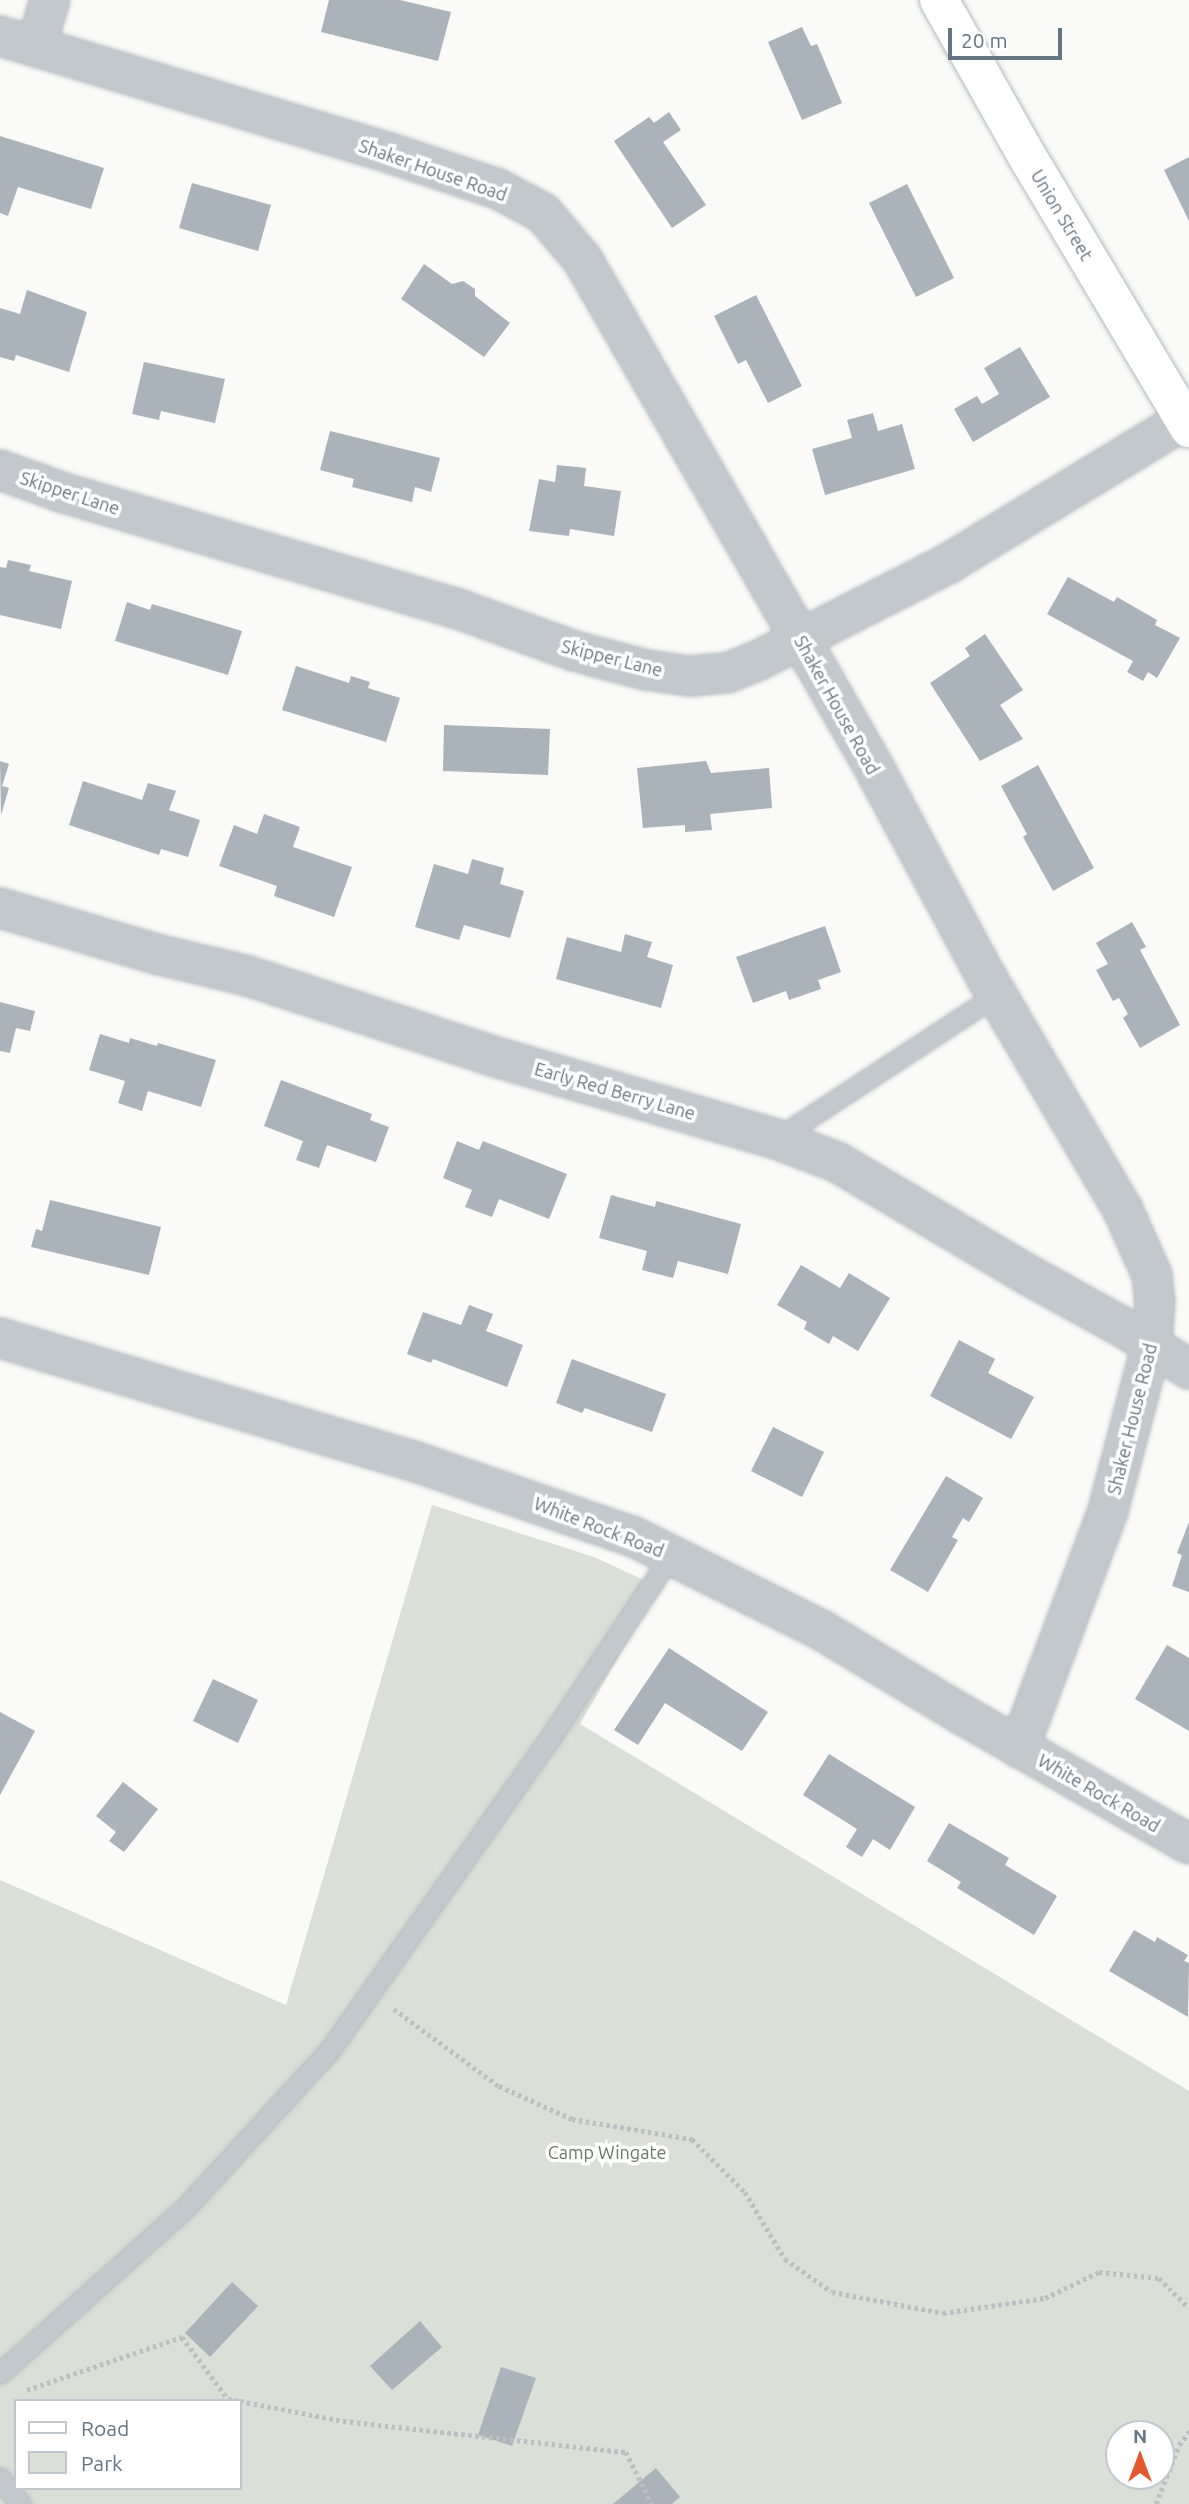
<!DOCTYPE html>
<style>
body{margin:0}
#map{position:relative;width:1189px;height:2504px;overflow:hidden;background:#fafaf8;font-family:Ubuntu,sans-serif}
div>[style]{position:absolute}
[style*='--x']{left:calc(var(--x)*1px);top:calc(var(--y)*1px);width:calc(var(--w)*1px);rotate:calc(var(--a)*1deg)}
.green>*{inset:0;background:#dadfd7}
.building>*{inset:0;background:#aab3b9}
.path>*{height:4.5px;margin-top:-2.25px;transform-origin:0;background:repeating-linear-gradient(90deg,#bbbfc2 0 3.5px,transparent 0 7px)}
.roads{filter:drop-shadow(0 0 2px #b3babf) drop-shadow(0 0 2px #b3babf)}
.service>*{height:19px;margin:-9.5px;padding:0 9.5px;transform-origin:9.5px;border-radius:9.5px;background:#c3c8cc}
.minor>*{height:38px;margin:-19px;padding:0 19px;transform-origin:19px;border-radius:19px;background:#c3c8cc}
.tertiary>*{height:38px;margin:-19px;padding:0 19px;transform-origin:19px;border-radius:19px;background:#c3c8cc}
.secondary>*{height:38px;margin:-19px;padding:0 19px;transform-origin:19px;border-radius:19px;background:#fff}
span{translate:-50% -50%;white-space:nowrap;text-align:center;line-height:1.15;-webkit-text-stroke:7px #fff;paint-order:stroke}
.street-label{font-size:18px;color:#657683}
.park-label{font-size:18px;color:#687a64}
.legend{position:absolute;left:14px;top:2399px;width:228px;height:91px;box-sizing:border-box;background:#fff;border:2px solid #c1c8cd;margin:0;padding:9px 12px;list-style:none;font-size:21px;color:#657683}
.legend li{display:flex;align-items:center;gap:14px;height:35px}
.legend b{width:35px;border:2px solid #c1c8cd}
.north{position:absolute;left:1105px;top:2420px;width:70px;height:70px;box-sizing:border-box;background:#fff;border:2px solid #c1c8cd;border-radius:50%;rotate:0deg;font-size:19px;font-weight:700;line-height:28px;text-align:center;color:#657683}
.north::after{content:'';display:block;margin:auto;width:24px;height:32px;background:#e4572e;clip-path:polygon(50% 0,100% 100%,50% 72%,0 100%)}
.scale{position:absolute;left:948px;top:28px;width:114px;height:32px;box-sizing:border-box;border:4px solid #657683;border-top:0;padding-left:9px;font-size:21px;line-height:24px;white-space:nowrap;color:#657683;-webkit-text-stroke:5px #fff;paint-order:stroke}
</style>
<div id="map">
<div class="green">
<i style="clip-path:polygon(evenodd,432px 1505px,594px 1557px,659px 1587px,580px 1724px,1189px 2091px,1189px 2504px,0 2504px,0 1880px,286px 2005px,432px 1505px,16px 2401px,240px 2401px,240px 2488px,16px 2488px,16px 2401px,432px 1505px,1119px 2434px,1161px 2434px,1161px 2476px,1119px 2476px,1119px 2434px)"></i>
</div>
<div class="building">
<i style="clip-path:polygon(329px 0,400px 0,451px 12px,438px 61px,321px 32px)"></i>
<i style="clip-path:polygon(802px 27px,811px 46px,817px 44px,842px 103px,802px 120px,768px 42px)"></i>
<i style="clip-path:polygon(669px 112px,681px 130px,663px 142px,706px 205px,672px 228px,614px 141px,649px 117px,654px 123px)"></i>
<i style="clip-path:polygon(0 136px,104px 168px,91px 209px,18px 187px,8px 216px,0 213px)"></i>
<i style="clip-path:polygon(1189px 157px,1189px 221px,1164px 170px)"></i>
<i style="clip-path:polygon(192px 183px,271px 205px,258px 251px,179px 228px)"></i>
<i style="clip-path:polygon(907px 184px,954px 278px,916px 297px,869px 203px)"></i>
<i style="clip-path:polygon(424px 264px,452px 284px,463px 281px,475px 289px,475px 296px,510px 323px,484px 357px,401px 299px)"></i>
<i style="clip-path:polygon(27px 290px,87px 312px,69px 372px,16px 355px,14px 361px,0 357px,0 308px,20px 314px)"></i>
<i style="clip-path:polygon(756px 295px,802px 386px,768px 403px,746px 360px,738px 364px,714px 316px)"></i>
<i style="clip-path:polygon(1020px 347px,1050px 397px,973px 442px,954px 409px,977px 396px,982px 404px,999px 394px,984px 368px)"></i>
<i style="clip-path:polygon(144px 362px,225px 379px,215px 423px,161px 411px,159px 420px,132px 414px)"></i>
<i style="clip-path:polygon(873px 413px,878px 431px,902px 424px,915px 469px,825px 495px,812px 449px,852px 438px,847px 420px)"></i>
<i style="clip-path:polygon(330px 431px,440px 458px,431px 492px,415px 487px,412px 502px,352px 487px,354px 479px,320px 470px)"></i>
<i style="clip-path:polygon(557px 465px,586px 468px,584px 486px,621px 491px,614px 536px,570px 529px,569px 536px,529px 531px,539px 479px,555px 482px)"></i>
<i style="clip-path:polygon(8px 560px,31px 565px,29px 571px,72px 581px,61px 629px,0 615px,0 567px,6px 568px)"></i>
<i style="clip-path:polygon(1068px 577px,1114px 602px,1117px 597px,1157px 620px,1155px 625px,1180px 638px,1157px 678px,1148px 672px,1143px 681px,1127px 672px,1133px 661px,1047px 614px)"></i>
<i style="clip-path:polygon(127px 602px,150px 610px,152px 604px,242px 631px,228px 675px,115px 641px)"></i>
<i style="clip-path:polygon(985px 634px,1023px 690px,1000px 705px,1023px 739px,980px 761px,930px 683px,970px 656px,965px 648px)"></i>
<i style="clip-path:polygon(296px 666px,349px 683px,351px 676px,370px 682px,368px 688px,400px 698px,386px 742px,282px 710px)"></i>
<i style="clip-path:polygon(444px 725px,550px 729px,548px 775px,443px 771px)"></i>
<i style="clip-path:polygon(0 761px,9px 764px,2px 786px,9px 788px,1px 815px)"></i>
<i style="clip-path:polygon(706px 761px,711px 773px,769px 768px,772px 808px,710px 814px,712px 830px,685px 832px,685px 825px,643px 828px,637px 768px)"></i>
<i style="clip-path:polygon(1038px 765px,1094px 868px,1053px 891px,1023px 837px,1027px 834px,1001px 786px)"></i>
<i style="clip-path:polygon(83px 781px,142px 800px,148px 783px,176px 791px,169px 810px,200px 820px,188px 857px,161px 849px,159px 855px,69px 825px)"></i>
<i style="clip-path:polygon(264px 814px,300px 827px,293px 847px,352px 867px,334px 917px,274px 896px,277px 886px,219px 866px,234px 825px,257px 834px)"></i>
<i style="clip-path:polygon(472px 859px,504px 868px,500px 884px,524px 891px,510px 938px,464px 925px,459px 940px,415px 927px,434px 864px,468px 874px)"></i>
<i style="clip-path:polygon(1132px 922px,1146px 947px,1140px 950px,1180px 1025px,1140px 1048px,1123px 1018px,1128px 1014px,1119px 998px,1113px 1001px,1096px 970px,1108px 964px,1096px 943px)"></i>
<i style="clip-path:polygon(825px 926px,841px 972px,818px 980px,821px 989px,789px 1000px,786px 991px,753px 1003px,736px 957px)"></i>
<i style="clip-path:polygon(625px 934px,652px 942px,647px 957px,673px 965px,661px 1008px,556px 979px,567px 937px,621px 952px)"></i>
<i style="clip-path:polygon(0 1002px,35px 1011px,30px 1031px,16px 1028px,10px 1053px,0 1051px)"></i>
<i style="clip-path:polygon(100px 1034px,129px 1043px,130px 1038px,157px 1046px,158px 1043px,216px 1060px,201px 1107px,148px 1091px,142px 1111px,118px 1103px,125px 1081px,89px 1070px)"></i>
<i style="clip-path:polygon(281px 1080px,372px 1114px,370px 1120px,389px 1127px,376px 1162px,327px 1145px,319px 1168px,296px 1160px,303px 1141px,264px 1126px)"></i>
<i style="clip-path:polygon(457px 1141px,479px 1150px,483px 1141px,567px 1174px,549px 1219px,499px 1199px,492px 1217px,465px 1207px,472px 1190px,443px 1178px)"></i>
<i style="clip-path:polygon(611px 1195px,655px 1207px,656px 1201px,741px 1224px,728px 1274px,678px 1261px,673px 1278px,642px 1270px,647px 1251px,599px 1238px)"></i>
<i style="clip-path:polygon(50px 1200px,161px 1227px,149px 1275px,31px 1247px,36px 1229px,42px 1231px)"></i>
<i style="clip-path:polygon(801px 1265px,840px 1288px,849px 1273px,890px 1298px,858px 1351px,833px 1336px,829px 1344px,804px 1329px,807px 1322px,777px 1305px)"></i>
<i style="clip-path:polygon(469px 1305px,493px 1314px,486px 1331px,523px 1345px,507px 1387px,433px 1359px,431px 1363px,407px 1354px,423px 1312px,461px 1325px)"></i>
<i style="clip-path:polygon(959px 1340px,995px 1359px,988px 1373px,1034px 1397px,1011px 1439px,930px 1396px)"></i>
<i style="clip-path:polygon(572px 1359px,666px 1394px,652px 1432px,585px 1408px,582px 1413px,556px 1403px)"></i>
<i style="clip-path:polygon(773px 1427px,824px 1452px,802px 1497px,751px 1471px)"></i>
<i style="clip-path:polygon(946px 1476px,983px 1498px,969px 1522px,963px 1518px,952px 1537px,958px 1540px,928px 1592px,890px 1570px)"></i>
<i style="clip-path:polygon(1189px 1522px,1189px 1592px,1172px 1586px,1182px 1555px,1177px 1553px)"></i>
<i style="clip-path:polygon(1167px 1645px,1189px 1658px,1189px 1731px,1135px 1699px)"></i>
<i style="clip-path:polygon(669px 1648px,768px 1712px,742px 1751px,665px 1703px,638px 1745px,614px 1730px)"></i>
<i style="clip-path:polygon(213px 1679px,258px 1700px,238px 1743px,193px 1721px)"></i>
<i style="clip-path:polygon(0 1712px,35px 1731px,0 1795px)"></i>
<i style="clip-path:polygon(829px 1754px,915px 1807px,890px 1850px,873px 1839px,862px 1857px,846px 1847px,857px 1829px,803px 1795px)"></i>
<i style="clip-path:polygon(123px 1782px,158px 1809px,124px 1852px,109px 1841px,116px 1832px,96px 1816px)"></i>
<i style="clip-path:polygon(949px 1823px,1009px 1858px,1005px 1865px,1057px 1896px,1034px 1935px,957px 1888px,961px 1882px,927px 1861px)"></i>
<i style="clip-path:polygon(1134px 1930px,1155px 1942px,1157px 1937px,1188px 1955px,1184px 1961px,1189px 1963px,1188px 2017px,1109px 1971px)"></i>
<i style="clip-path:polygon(232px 2282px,258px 2306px,210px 2357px,185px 2333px)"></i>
<i style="clip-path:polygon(420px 2321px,442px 2347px,392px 2390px,370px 2366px)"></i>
<i style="clip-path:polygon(501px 2367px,536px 2378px,512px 2446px,478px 2435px)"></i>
<i style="clip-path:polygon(656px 2468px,680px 2497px,672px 2504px,613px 2504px)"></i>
</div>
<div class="path">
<i style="--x:394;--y:2009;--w:130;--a:36.3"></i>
<i style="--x:499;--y:2086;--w:80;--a:24.3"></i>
<i style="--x:572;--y:2119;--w:122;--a:9.5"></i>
<i style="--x:692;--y:2139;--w:75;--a:45"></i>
<i style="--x:745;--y:2192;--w:78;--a:59.2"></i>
<i style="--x:785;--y:2259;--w:57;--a:35.1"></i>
<i style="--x:832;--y:2292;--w:113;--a:10.7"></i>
<i style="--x:943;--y:2313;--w:103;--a:-8.4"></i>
<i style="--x:1045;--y:2298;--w:60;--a:-25.7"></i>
<i style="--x:1099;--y:2272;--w:60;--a:5.7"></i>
<i style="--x:1159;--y:2278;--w:42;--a:45"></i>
<i style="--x:27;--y:2390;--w:164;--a:-18.9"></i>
<i style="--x:182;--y:2337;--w:77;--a:53.4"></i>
<i style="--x:228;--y:2399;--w:11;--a:10"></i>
<i style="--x:240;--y:2401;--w:105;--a:11"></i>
<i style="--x:343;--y:2421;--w:285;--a:6.3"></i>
<i style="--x:626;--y:2452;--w:58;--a:63.4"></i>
<i style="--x:1156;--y:2504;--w:63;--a:-68.7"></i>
<i style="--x:1179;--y:2445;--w:17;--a:-54"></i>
</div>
<div class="roads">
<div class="service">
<i style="--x:776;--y:1139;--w:265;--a:-33.2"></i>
<i style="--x:0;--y:2373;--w:249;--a:-41.7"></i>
<i style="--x:186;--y:2207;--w:212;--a:-47.5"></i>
<i style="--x:329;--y:2051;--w:380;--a:-54.8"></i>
<i style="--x:548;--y:1741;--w:224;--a:-56.5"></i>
<i style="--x:0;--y:2478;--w:33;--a:52"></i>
</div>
<div class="minor">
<i style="--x:0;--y:36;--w:404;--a:16.7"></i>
<i style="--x:387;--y:152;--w:117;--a:18.4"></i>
<i style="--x:498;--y:189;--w:51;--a:28.1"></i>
<i style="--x:543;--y:213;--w:60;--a:49.7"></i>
<i style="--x:582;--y:259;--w:50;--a:59.8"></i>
<i style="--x:607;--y:302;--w:533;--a:60.16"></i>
<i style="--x:872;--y:764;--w:245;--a:61.8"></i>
<i style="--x:988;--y:980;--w:267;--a:59.6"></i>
<i style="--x:1123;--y:1210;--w:71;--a:66"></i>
<i style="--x:1152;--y:1275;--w:27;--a:84"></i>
<i style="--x:1155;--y:1302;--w:42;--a:94.1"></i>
<i style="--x:1152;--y:1344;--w:173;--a:104.8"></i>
<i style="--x:1108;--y:1511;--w:253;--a:110.6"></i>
<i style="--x:36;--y:46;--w:48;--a:-73.1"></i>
<i style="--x:0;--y:470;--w:68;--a:19.8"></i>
<i style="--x:64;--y:493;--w:414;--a:16.4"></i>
<i style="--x:461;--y:610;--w:120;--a:19.9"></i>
<i style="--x:574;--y:651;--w:74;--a:14.8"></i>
<i style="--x:646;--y:670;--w:44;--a:7.8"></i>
<i style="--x:690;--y:676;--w:37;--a:-5"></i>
<i style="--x:727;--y:673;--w:32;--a:-22"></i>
<i style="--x:757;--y:661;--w:216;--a:-27"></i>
<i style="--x:949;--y:563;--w:275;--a:-31.3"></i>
<i style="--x:0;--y:908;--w:163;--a:16.4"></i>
<i style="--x:156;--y:954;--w:95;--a:13.4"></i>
<i style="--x:248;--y:976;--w:254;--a:18.1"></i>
<i style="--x:489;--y:1055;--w:299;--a:16.3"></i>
<i style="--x:776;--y:1139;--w:65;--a:20.7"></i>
<i style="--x:837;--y:1162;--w:224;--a:30.6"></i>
<i style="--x:1030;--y:1276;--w:110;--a:28.9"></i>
<i style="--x:1126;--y:1329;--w:75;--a:32.4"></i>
</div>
<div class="tertiary">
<i style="--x:0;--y:1338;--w:431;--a:16.6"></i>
<i style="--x:413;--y:1461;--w:234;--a:19"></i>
<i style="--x:634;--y:1537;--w:211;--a:26.4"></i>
<i style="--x:823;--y:1631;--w:161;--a:31"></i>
<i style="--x:961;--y:1714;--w:262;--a:29.7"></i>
</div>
<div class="secondary">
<i style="--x:939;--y:0;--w:179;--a:60.6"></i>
<i style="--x:1027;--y:156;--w:317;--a:59.2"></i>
</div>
</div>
<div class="street-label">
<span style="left:433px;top:170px;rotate:19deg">Shaker House Road</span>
<span style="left:1062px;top:215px;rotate:59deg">Union Street</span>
<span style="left:70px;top:493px;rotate:18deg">Skipper Lane</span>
<span style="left:612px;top:658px;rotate:14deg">Skipper Lane</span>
<span style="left:837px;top:705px;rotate:61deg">Shaker House Road</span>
<span style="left:615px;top:1091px;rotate:16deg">Early Red Berry Lane</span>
<span style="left:1132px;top:1419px;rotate:-76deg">Shaker House Road</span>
<span style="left:599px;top:1527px;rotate:21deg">White Rock Road</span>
<span style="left:1099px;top:1793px;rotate:30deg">White Rock Road</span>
</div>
<div class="park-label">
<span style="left:607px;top:2152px">Camp Wingate</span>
</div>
<ul class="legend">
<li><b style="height:9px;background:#fff"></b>Road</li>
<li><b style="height:19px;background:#dadfd7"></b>Park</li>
</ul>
<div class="north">N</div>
<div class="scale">20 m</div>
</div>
